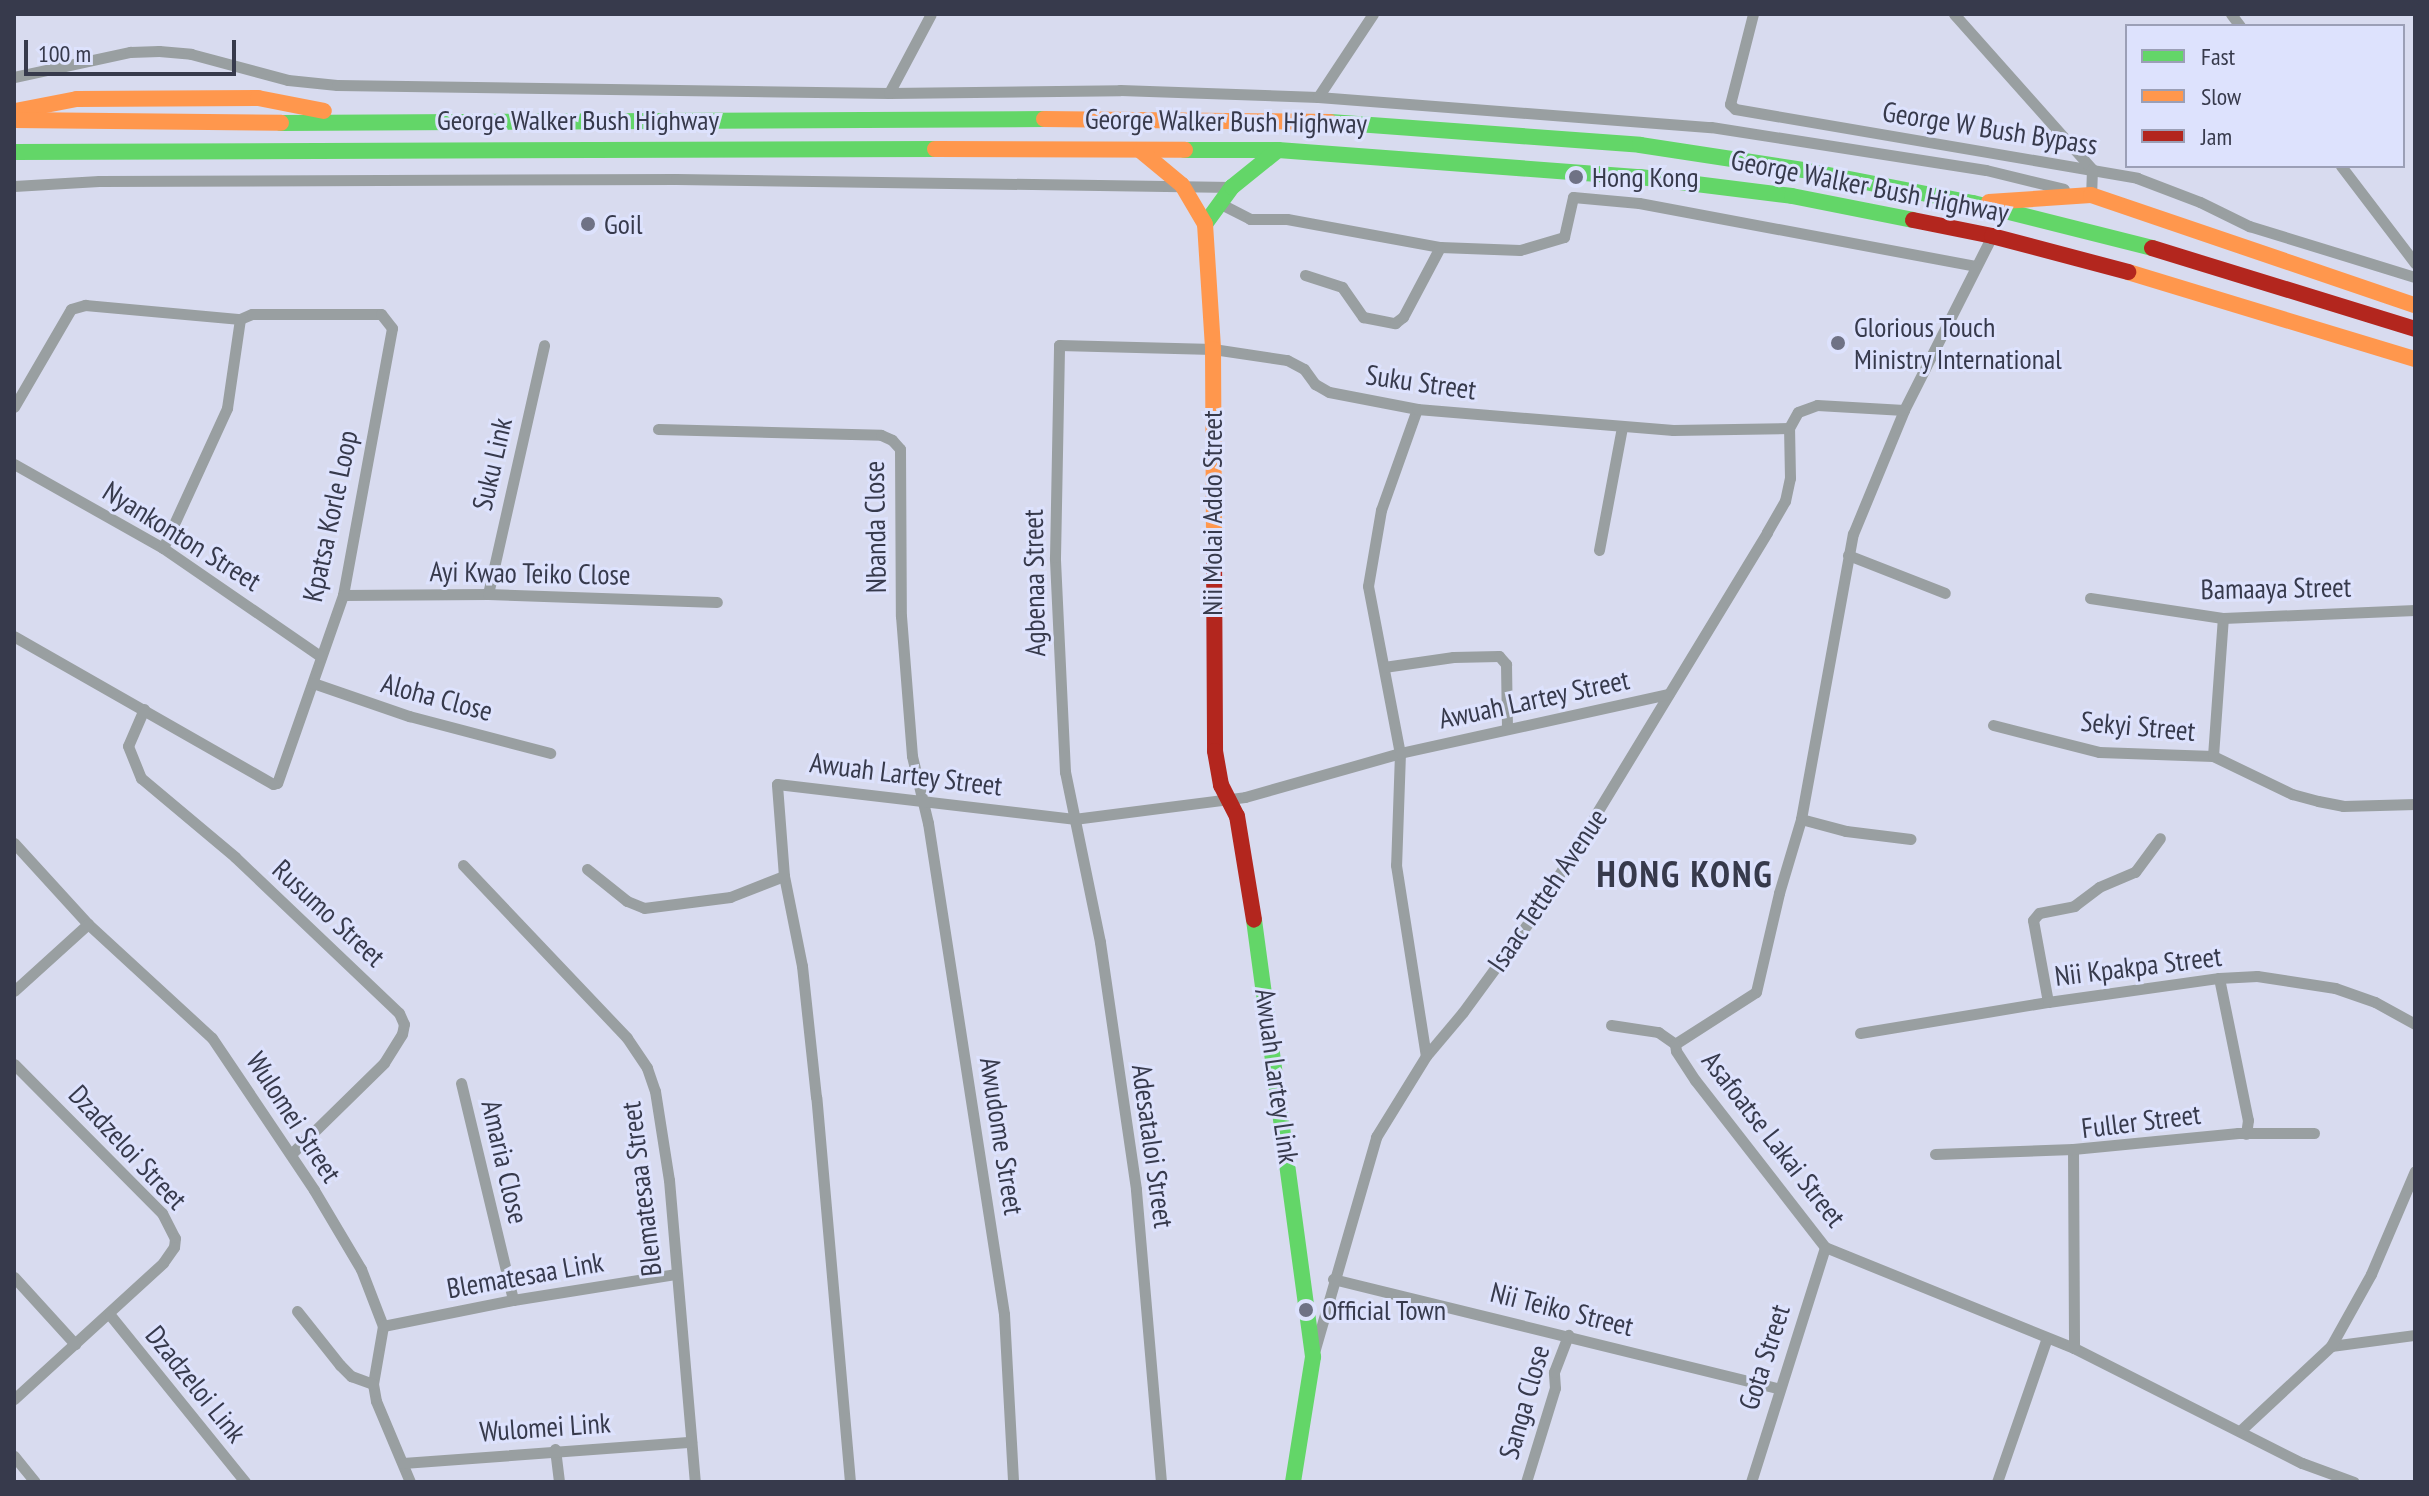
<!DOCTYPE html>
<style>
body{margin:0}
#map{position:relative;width:2429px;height:1496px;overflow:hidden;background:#d8dbef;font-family:"PT Sans Narrow",sans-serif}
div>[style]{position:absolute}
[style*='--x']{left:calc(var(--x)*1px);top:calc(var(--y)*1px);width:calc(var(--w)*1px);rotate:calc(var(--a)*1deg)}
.street>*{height:11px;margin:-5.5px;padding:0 5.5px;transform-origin:5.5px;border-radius:5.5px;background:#999fa1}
.fast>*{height:16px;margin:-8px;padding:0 8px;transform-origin:8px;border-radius:8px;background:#63d668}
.slow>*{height:16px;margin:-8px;padding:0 8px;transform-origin:8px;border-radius:8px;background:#ff974d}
.jam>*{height:16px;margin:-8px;padding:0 8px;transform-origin:8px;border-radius:8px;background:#b3261e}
.dots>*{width:22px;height:22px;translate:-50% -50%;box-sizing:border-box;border:4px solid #dde2fd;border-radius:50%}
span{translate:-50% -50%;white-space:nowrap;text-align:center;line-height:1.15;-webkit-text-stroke:6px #dde2fd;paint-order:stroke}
.street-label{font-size:28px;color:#373a4c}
.poi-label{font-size:28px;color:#373a4c}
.left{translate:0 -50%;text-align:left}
.district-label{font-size:36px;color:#373a4c;font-weight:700;letter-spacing:2px}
.frame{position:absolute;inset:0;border:16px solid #373a4c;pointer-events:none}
.legend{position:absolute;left:2125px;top:24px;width:280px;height:144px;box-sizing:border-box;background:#dde2fd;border:2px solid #9b9fb6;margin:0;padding:10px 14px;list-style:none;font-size:24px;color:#373a4c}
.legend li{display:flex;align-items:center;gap:16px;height:40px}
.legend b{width:40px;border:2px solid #9b9fb6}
.scale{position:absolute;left:24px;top:40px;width:212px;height:36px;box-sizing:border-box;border:4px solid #373a4c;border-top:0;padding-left:10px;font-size:24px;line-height:28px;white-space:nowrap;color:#373a4c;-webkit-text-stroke:6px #dde2fd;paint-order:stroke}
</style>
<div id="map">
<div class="street">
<i style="--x:1753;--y:14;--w:93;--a:104.3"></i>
<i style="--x:1730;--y:104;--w:7;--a:45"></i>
<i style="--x:1735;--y:109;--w:408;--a:9.7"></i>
<i style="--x:2137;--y:178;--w:67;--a:20.9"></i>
<i style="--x:2200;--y:202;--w:55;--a:26.1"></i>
<i style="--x:2249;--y:226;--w:174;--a:17.1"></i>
<i style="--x:1954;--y:14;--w:208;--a:48.3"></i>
<i style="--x:2092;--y:169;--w:26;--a:92"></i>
<i style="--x:2231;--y:14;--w:15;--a:53"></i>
<i style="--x:14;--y:77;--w:119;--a:-12.2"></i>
<i style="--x:130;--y:52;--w:29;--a:-2"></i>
<i style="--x:159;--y:51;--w:32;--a:5"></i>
<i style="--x:191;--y:54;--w:100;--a:15"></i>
<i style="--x:288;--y:80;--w:49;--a:5.8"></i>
<i style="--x:337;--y:85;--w:552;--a:0.83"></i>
<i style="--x:889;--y:93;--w:231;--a:-0.7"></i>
<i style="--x:1120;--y:90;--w:198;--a:2"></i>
<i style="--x:1318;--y:97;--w:394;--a:4.4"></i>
<i style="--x:1711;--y:127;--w:278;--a:8.9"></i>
<i style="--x:1986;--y:170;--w:80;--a:13.7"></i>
<i style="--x:889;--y:93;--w:89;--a:-62"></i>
<i style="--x:1318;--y:97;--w:100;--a:-56.5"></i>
<i style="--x:2341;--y:166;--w:122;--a:52.7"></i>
<i style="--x:14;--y:186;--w:85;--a:-3.4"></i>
<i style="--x:99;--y:181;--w:577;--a:-0.2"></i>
<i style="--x:676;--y:179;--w:556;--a:0.82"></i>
<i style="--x:1219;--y:203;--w:35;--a:27"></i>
<i style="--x:1250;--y:219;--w:37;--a:0"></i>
<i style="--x:1287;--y:219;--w:156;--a:10.4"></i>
<i style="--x:1440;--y:247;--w:80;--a:2.1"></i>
<i style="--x:1520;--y:250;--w:46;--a:-16.5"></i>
<i style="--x:1564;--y:237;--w:41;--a:-77.3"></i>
<i style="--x:1573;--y:197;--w:66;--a:5.2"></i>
<i style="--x:1639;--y:203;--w:342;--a:10.6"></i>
<i style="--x:1305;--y:275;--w:39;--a:18"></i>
<i style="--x:1342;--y:287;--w:37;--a:55"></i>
<i style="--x:1363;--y:317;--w:33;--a:11"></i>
<i style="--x:1395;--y:323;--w:10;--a:-37"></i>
<i style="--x:1403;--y:317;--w:79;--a:-62.1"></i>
<i style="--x:14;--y:407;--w:113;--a:-59.8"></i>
<i style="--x:71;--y:309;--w:15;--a:-16"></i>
<i style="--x:85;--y:305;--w:156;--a:5.2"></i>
<i style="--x:240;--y:319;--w:13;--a:-23"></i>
<i style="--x:252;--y:314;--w:129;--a:0"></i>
<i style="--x:381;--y:314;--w:18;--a:52"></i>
<i style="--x:392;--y:328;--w:271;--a:100.4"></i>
<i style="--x:343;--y:595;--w:199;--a:109.3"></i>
<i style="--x:277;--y:783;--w:4;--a:166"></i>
<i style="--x:273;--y:784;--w:298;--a:-150.3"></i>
<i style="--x:1417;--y:409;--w:107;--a:109.6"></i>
<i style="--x:1381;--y:510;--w:77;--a:99.7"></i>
<i style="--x:1368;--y:586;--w:170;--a:79.2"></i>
<i style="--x:1400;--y:753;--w:112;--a:92"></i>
<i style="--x:1396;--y:865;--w:193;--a:81.1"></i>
<i style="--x:658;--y:429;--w:223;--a:1.5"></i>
<i style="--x:881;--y:435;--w:12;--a:24"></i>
<i style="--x:892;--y:440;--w:12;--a:48"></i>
<i style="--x:900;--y:449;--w:167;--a:89.7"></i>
<i style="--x:901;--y:616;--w:140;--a:85.5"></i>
<i style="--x:912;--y:756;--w:69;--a:76.6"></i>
<i style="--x:928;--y:823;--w:497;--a:81.2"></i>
<i style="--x:1004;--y:1314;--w:168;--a:86.9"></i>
<i style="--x:14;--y:464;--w:171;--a:29.4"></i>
<i style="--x:163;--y:548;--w:191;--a:34.5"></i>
<i style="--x:163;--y:548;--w:154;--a:-65.4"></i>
<i style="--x:227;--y:408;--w:90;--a:-81.7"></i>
<i style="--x:1599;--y:550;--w:125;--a:-79.4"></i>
<i style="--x:1848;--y:555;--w:104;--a:21.4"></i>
<i style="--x:488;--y:594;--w:255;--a:-77.3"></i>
<i style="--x:343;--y:595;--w:145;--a:-0.4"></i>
<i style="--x:488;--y:594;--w:229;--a:2"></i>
<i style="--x:2090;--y:598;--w:134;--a:8.6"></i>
<i style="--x:2223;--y:618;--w:192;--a:-2.4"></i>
<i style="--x:1384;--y:667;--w:70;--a:-8.2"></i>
<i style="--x:1453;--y:657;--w:46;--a:-1.2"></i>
<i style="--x:1499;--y:656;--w:11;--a:49"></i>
<i style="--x:1506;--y:664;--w:64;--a:89.1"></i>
<i style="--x:313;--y:683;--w:102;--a:19"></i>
<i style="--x:409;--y:716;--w:146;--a:14.7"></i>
<i style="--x:144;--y:709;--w:40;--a:113.4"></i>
<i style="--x:128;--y:746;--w:35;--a:68"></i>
<i style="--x:141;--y:778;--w:123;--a:40"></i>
<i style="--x:235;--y:857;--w:226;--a:43.6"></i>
<i style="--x:399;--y:1013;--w:12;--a:66"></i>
<i style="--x:404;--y:1024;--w:10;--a:101"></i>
<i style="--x:402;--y:1034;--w:34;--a:122"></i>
<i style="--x:384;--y:1063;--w:130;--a:135.6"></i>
<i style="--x:1993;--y:725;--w:109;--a:14.3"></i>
<i style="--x:2099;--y:752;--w:114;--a:2"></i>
<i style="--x:2213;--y:756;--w:88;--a:25.7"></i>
<i style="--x:2292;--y:794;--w:27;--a:15"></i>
<i style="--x:2318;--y:801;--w:25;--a:11"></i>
<i style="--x:2343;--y:806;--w:72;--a:-1.6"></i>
<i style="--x:2213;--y:756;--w:138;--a:-85.9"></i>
<i style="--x:1801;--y:819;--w:47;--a:14.9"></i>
<i style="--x:1846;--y:831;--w:65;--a:7"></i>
<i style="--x:14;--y:843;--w:110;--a:47.6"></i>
<i style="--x:88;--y:924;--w:168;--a:42.6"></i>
<i style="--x:212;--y:1038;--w:183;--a:56.1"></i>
<i style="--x:314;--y:1190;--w:92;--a:59.3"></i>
<i style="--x:361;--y:1269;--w:61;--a:68.9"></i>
<i style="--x:383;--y:1326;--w:59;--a:99.8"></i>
<i style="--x:373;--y:1384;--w:17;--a:80"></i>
<i style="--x:376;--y:1401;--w:88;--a:67.2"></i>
<i style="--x:463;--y:865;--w:238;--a:46.5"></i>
<i style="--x:627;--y:1038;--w:36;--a:56"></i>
<i style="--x:647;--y:1068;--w:24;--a:71"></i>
<i style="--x:655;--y:1091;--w:90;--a:81.1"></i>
<i style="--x:669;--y:1180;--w:303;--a:85.1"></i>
<i style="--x:587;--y:869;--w:51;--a:38.7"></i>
<i style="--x:627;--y:901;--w:18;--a:22"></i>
<i style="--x:644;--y:908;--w:87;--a:-7.3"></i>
<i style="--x:730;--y:897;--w:58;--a:-21.3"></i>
<i style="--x:2219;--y:978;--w:145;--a:78.5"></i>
<i style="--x:2248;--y:1120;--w:14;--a:98"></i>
<i style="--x:14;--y:991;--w:100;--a:-42.2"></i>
<i style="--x:2048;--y:1002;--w:83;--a:-100.4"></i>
<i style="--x:2033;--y:920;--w:9;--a:-49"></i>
<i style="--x:2039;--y:913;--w:36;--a:-11"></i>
<i style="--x:2074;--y:906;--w:31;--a:-37"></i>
<i style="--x:2099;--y:887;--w:39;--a:-23"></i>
<i style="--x:2135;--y:872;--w:42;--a:-53.7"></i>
<i style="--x:1611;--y:1025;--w:48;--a:8.5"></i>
<i style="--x:1658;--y:1032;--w:21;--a:35"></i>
<i style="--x:1860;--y:1033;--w:191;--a:-9.4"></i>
<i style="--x:2048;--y:1002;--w:173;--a:-8"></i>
<i style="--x:2219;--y:978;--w:38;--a:-3"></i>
<i style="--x:2257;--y:976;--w:79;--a:8.7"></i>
<i style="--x:2335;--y:988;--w:42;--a:19.3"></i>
<i style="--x:2375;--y:1002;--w:46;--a:28.8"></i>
<i style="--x:1675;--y:1044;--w:96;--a:-32.7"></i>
<i style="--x:1756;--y:992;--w:102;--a:-76.9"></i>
<i style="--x:1779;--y:893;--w:77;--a:-73.4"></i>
<i style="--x:1801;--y:819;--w:290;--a:-79.7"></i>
<i style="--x:1853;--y:534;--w:134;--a:-67.6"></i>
<i style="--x:1904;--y:410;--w:195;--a:-63.2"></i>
<i style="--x:1675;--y:1044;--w:7;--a:82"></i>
<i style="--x:1676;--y:1051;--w:35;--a:57"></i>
<i style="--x:1695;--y:1080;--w:212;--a:52.1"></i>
<i style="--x:1825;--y:1247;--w:269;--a:22.1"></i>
<i style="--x:2074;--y:1348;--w:255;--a:26.8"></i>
<i style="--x:2302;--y:1463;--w:55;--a:20.1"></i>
<i style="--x:14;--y:1064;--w:210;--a:45.2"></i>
<i style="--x:162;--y:1213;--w:28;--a:63"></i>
<i style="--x:175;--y:1238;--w:9;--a:96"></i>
<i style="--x:174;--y:1247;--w:19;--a:125"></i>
<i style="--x:163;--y:1263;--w:202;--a:137.6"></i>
<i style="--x:461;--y:1083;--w:223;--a:76.5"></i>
<i style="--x:2073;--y:1149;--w:199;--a:89.7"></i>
<i style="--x:1935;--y:1154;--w:138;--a:-2.1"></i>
<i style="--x:2073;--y:1149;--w:166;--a:-5.5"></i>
<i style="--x:2238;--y:1133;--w:76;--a:0"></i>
<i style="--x:14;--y:1277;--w:91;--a:47.7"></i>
<i style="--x:1333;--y:1279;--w:458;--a:13.8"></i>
<i style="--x:297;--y:1311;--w:69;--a:51.5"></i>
<i style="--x:340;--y:1365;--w:16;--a:45"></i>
<i style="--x:351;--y:1376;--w:23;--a:20"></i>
<i style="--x:110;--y:1315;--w:215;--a:51"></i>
<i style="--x:383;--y:1326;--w:133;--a:-11.3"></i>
<i style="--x:513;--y:1300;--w:164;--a:-9.1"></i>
<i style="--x:2331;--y:1346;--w:85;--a:-7.5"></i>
<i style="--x:1315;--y:1349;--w:221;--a:-73.9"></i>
<i style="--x:1376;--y:1137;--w:95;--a:-58.3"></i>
<i style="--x:1426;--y:1056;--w:57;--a:-49.9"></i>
<i style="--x:1463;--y:1012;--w:125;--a:-53.8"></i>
<i style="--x:1537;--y:911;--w:443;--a:-58.7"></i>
<i style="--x:1767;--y:532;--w:36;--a:-60"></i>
<i style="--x:1785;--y:501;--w:24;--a:-78"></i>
<i style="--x:1790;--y:478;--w:50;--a:-91.1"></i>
<i style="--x:1789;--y:428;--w:18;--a:-61"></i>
<i style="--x:1798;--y:412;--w:20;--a:-20"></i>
<i style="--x:1817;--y:405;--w:87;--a:3.3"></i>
<i style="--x:2241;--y:1430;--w:123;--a:-43"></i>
<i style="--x:2331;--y:1346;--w:82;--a:-60.9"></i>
<i style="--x:2371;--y:1274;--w:112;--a:-66.9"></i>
<i style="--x:555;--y:1449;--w:33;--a:83"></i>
<i style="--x:14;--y:1456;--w:33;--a:51"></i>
<i style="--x:403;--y:1463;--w:289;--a:-4.2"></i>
<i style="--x:850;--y:1482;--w:386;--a:-95"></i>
<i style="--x:816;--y:1097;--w:132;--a:-96.1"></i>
<i style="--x:802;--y:966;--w:92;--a:-101.3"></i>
<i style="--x:784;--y:876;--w:92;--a:-94.4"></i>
<i style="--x:777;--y:784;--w:299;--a:6.7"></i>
<i style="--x:1074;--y:819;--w:172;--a:-7.3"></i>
<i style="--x:1245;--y:797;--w:161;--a:-15.8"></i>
<i style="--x:1400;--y:753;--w:275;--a:-12.4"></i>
<i style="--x:1161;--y:1482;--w:294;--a:-94.9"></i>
<i style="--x:1136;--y:1189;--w:250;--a:-98.3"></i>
<i style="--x:1100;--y:942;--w:174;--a:-101.6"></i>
<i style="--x:1065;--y:772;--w:215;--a:-92.7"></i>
<i style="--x:1055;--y:557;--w:212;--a:-88.9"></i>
<i style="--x:1059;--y:345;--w:154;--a:1.5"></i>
<i style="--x:1213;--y:349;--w:75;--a:8.5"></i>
<i style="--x:1287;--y:360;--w:19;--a:28"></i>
<i style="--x:1304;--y:369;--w:19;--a:54"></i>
<i style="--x:1315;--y:384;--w:16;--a:30"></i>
<i style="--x:1329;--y:392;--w:90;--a:10.9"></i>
<i style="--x:1417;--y:409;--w:257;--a:4.7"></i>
<i style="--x:1673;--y:430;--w:116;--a:-1"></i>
<i style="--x:1526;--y:1482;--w:98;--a:-72.9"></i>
<i style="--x:1555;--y:1388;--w:16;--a:-94"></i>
<i style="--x:1554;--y:1372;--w:40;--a:-69"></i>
<i style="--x:1751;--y:1482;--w:246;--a:-72.5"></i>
<i style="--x:1997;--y:1482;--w:152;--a:-70.9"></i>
</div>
<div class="fast">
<i style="--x:1330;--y:122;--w:311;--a:4.2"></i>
<i style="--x:1640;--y:145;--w:165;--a:8.7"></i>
<i style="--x:1803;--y:170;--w:173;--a:11"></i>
<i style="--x:1973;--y:203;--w:185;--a:14.1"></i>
<i style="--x:281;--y:123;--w:763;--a:-0.3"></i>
<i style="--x:1185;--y:150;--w:93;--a:0"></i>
<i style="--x:1278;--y:150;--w:363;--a:4.3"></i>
<i style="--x:1640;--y:177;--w:153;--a:7.1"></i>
<i style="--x:1792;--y:196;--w:123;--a:11.2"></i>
<i style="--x:14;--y:152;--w:921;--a:-0.19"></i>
<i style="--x:1205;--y:224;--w:46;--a:-53.9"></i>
<i style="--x:1232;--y:187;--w:59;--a:-38.8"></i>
<i style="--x:1254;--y:920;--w:441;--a:82.3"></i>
<i style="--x:1313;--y:1357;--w:127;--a:99.1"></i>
</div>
<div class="slow">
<i style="--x:15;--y:111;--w:63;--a:-11"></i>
<i style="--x:77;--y:99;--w:181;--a:-0.3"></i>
<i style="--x:258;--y:98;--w:67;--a:11.1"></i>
<i style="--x:1044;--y:119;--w:286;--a:0.6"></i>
<i style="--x:14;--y:120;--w:267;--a:0.6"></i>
<i style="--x:935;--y:149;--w:250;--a:0.2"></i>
<i style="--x:1141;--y:151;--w:53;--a:39.7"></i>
<i style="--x:1182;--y:185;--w:45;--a:59.5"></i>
<i style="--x:1205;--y:224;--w:125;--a:86.3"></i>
<i style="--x:1213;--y:349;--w:202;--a:89.7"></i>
<i style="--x:1989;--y:202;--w:102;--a:-3.9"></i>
<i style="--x:2091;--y:195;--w:342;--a:18.8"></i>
<i style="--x:2128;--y:272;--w:300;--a:16.9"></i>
</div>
<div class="jam">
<i style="--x:1913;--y:220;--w:81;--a:11.4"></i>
<i style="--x:1992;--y:236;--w:141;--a:14.8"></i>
<i style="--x:2152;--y:248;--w:275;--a:17.1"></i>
<i style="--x:1214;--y:551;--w:200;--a:89.7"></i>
<i style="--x:1215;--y:751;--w:35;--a:80"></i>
<i style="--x:1221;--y:785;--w:35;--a:63"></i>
<i style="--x:1237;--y:816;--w:105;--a:80.7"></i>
</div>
<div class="dots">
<i style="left:1576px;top:177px;background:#6f7285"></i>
<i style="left:588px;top:224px;background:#6f7285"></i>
<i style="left:1838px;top:343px;background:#6f7285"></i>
<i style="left:1306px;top:1310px;background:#6f7285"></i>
</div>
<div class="street-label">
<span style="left:578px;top:120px">George Walker Bush Highway</span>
<span style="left:1226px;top:121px;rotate:1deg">George Walker Bush Highway</span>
<span style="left:1990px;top:128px;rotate:9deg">George W Bush Bypass</span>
<span style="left:1870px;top:186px;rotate:11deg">George Walker Bush Highway</span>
<span style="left:1421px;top:382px;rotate:8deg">Suku Street</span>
<span style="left:492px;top:464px;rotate:-77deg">Suku Link</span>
<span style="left:1212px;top:513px;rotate:-90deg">Nii Molai Addo Street</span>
<span style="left:330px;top:516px;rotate:-78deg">Kpatsa Korle Loop</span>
<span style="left:875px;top:527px;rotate:-91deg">Nbanda Close</span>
<span style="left:182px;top:536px;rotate:32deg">Nyankonton Street</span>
<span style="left:530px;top:573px;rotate:1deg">Ayi Kwao Teiko Close</span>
<span style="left:1034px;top:583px;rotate:-91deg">Agbenaa Street</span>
<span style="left:2276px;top:588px;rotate:-1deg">Bamaaya Street</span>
<span style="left:437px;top:697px;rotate:15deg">Aloha Close</span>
<span style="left:1534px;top:699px;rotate:-12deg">Awuah Lartey Street</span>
<span style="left:2138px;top:726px;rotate:5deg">Sekyi Street</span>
<span style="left:906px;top:774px;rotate:7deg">Awuah Lartey Street</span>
<span style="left:1547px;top:890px;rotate:-56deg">Isaac Tetteh Avenue</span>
<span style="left:329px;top:913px;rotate:43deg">Rusumo Street</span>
<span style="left:2138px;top:966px;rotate:-7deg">Nii Kpakpa Street</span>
<span style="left:1277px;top:1076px;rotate:82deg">Awuah Lartey Link</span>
<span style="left:294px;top:1117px;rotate:57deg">Wulomei Street</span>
<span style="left:2141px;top:1121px;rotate:-7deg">Fuller Street</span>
<span style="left:1002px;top:1136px;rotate:81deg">Awudome Street</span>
<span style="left:1774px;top:1139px;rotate:52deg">Asafoatse Lakai Street</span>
<span style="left:1153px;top:1146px;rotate:82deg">Adesataloi Street</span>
<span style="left:128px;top:1147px;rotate:47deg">Dzadzeloi Street</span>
<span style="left:505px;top:1162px;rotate:77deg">Amaria Close</span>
<span style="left:641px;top:1189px;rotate:-97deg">Blematesaa Street</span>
<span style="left:525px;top:1275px;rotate:-10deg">Blematesaa Link</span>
<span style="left:1562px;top:1309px;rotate:14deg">Nii Teiko Street</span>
<span style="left:1764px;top:1357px;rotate:-72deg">Gota Street</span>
<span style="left:196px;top:1384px;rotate:51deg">Dzadzeloi Link</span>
<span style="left:1524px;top:1402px;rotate:-74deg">Sanga Close</span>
<span style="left:545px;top:1427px;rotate:-4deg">Wulomei Link</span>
</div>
<div class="poi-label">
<span class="left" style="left:1592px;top:177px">Hong Kong</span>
<span class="left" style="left:604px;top:224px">Goil</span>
<span class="left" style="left:1854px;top:343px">Glorious Touch<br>Ministry International</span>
<span class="left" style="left:1322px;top:1310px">Official Town</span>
</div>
<div class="district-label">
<span style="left:1685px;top:874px">HONG KONG</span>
</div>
<div class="frame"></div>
<ul class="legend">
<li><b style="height:10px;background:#63d668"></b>Fast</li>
<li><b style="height:10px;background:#ff974d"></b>Slow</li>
<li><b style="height:10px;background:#b3261e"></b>Jam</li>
</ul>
<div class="scale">100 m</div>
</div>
